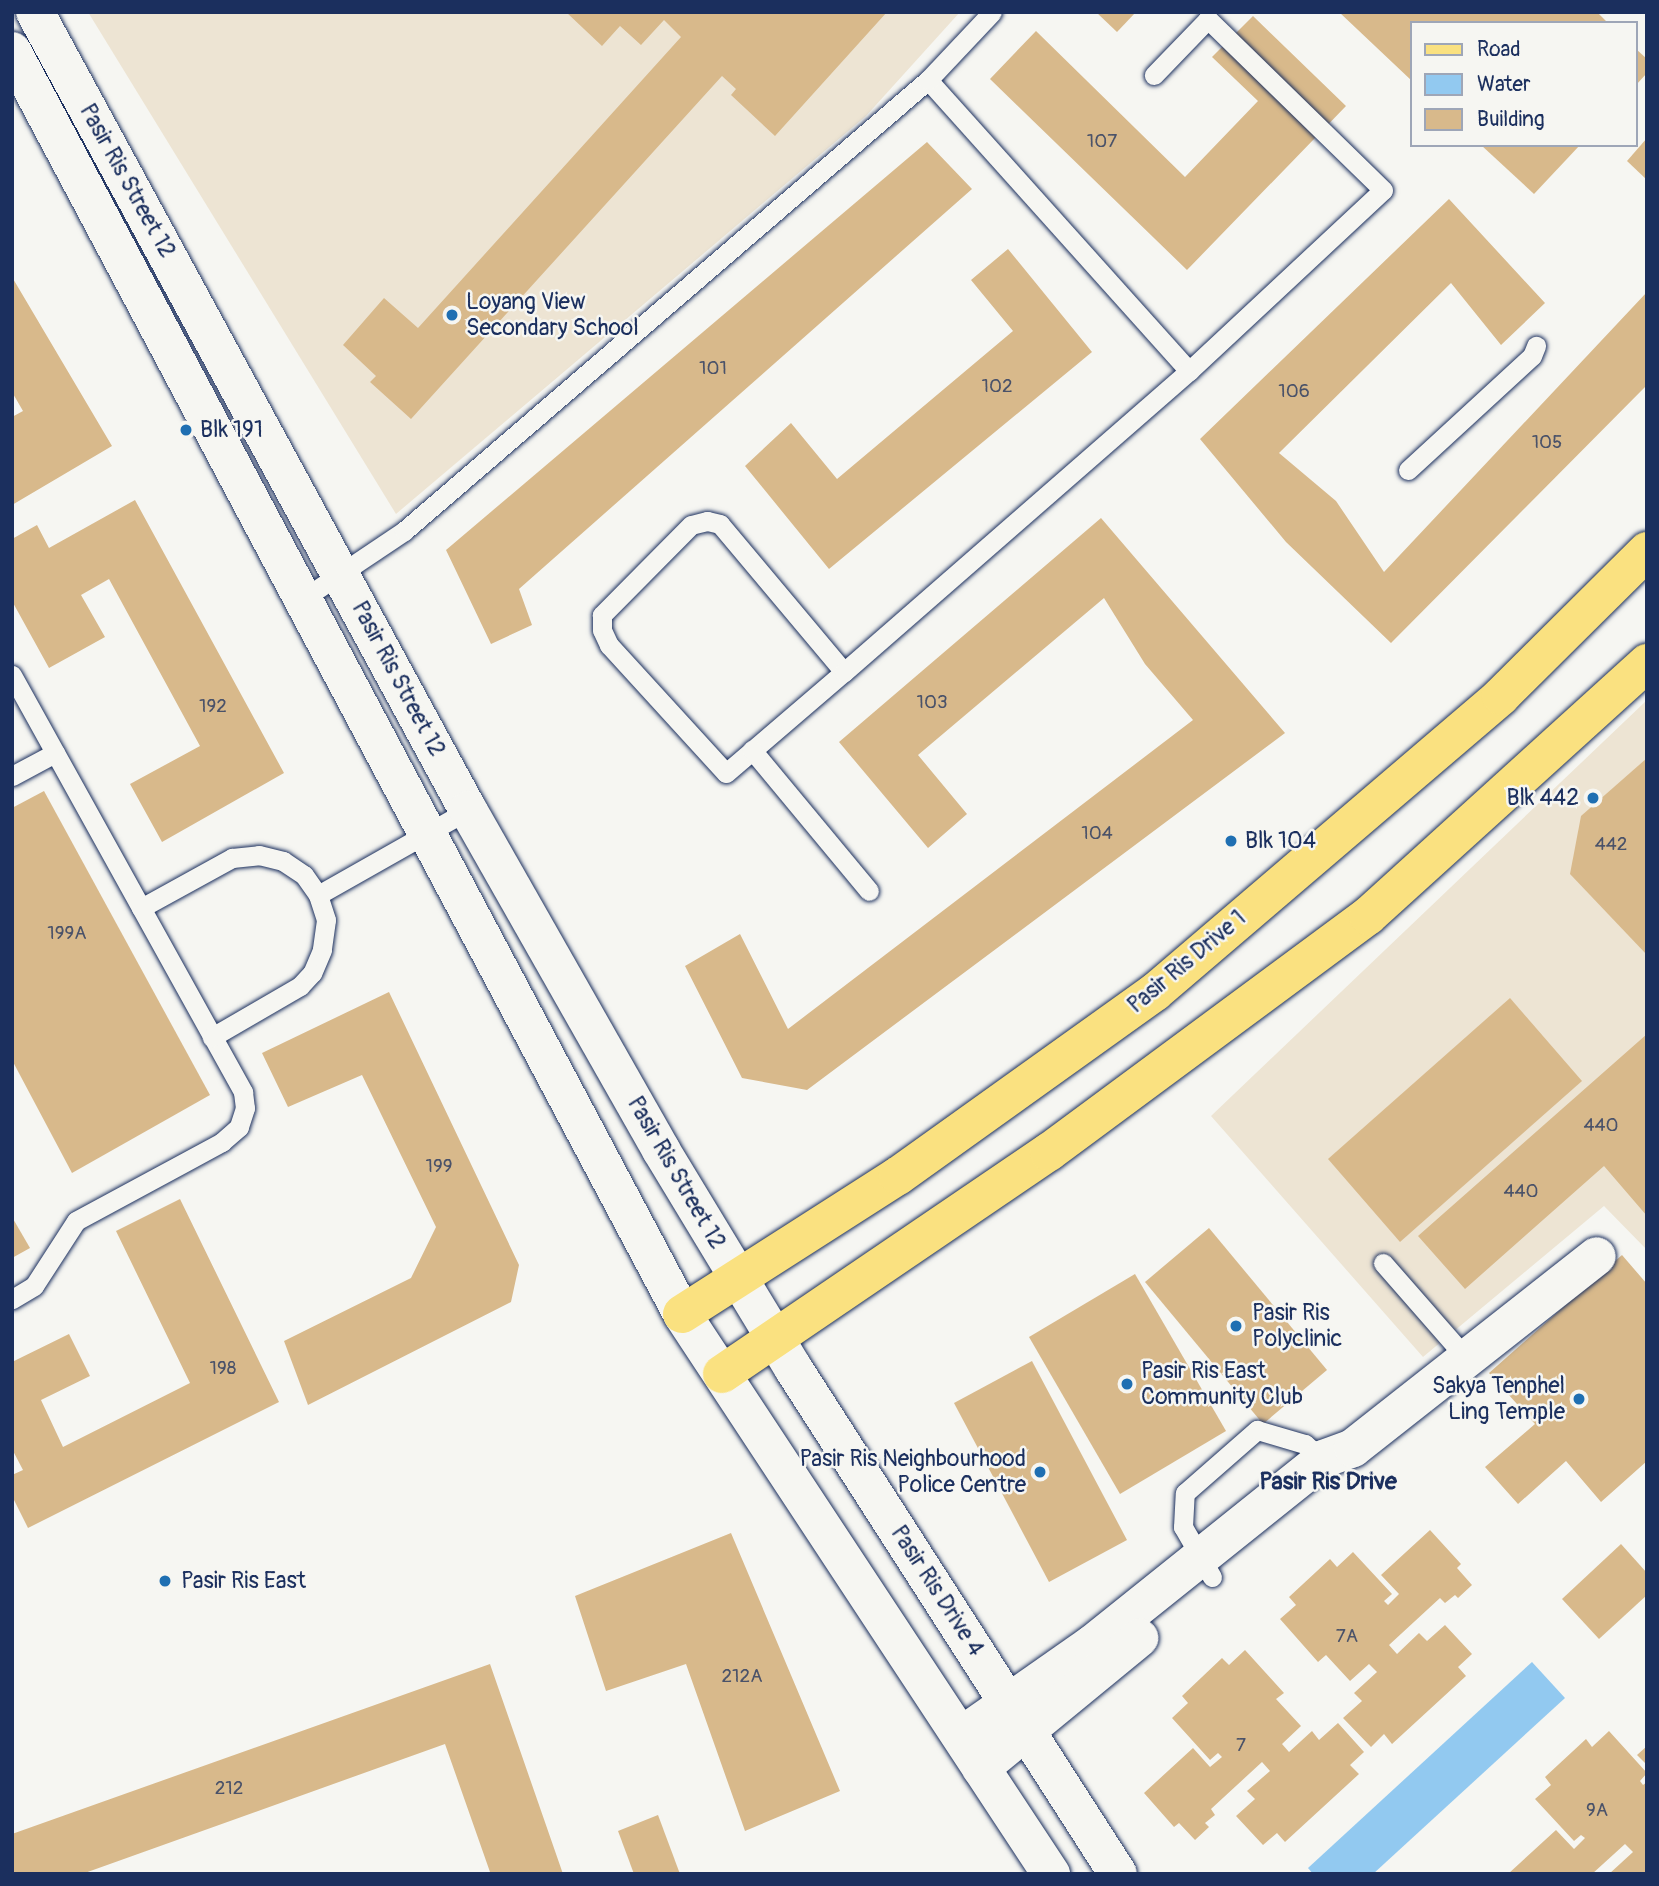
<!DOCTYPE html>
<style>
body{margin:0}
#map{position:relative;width:1659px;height:1886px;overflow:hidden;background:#f6f6f2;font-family:Pangolin,sans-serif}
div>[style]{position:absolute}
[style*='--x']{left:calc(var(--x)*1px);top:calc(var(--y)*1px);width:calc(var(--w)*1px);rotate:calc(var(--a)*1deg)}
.built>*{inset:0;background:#ede4d3}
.water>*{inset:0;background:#92c9f0}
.building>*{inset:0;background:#d8b98b}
.roads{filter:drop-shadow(0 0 2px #1b2f5e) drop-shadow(0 0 2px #1b2f5e)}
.service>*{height:19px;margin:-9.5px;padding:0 9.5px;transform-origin:9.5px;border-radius:9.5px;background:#f6f6f2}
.minor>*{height:38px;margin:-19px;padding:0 19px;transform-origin:19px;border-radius:19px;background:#f6f6f2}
.tertiary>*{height:38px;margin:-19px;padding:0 19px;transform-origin:19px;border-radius:19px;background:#f6f6f2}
.primary>*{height:38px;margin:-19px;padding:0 19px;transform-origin:19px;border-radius:19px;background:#fae180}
.dots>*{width:19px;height:19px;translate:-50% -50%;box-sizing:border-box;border:4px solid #f6f6f2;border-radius:50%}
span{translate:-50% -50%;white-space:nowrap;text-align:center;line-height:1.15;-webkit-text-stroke:5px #f6f6f2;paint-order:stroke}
.number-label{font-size:19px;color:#4a5269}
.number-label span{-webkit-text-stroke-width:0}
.street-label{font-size:23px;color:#1b2f5e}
.poi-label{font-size:23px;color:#1b2f5e}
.left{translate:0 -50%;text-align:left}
.right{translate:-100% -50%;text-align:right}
.neighbourhood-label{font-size:24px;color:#1b2f5e;font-weight:700}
.frame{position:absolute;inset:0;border:14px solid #1b2f5e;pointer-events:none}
.legend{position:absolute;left:1410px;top:21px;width:228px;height:126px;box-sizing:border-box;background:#f6f6f2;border:2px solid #9ea6b7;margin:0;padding:9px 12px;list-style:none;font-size:21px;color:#1b2f5e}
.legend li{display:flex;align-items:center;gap:14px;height:35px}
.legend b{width:35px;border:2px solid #9ea6b7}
</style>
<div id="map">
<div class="built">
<i style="clip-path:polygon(88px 12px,960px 12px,866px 116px,396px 514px)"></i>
<i style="clip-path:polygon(1647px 700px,1647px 1250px,1604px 1206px,1423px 1357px,1211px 1116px)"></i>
</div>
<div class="water">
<i style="clip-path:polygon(1532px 1662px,1565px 1698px,1373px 1874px,1313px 1874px,1308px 1868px)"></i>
</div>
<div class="building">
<i style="clip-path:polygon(566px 12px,887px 12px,775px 136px,731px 95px,736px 89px,722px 76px,411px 419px,370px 382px,376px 376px,343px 345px,384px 298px,418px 328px,681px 37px,664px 20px,641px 45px,620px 26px,602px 46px)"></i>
<i style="clip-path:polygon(1096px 12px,1136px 12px,1117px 32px)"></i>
<i style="clip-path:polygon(1339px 12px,1597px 12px,1608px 23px,1412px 23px,1412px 81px)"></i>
<i style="clip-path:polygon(1253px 16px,1346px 106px,1187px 270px,990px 79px,1036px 31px,1185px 177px,1258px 101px,1212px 57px)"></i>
<i style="clip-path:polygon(1636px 49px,1647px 59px,1647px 73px,1636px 85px)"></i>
<i style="clip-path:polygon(1647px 138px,1647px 180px,1627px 161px)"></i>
<i style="clip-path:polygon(927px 142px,972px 189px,519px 589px,532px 625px,491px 644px,446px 550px)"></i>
<i style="clip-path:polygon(1481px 145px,1580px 145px,1534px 194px)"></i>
<i style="clip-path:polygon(1449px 199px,1545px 303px,1501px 345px,1451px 283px,1279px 453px,1336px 501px,1384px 572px,1647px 292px,1647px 385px,1391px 643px,1286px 542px,1200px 439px)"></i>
<i style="clip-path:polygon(1008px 249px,1092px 352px,829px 569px,745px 466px,791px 423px,837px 479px,1013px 331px,971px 280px)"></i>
<i style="clip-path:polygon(12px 277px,112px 446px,12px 505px,12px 417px,23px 411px,12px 392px)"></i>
<i style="clip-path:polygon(135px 500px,284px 773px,162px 842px,130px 784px,200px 746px,109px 579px,81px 595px,105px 637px,49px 668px,12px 601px,12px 539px,37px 525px,49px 548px)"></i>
<i style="clip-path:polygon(1101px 518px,1285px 733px,807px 1090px,742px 1078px,685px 966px,740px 934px,788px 1029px,1193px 720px,1145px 664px,1104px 598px,918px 755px,967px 814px,928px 848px,839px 742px)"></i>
<i style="clip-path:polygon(1647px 758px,1647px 955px,1570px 874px,1581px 816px)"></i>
<i style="clip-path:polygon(44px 791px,210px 1095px,72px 1173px,12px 1060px,12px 808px)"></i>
<i style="clip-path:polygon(389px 992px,519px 1265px,511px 1302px,308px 1405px,284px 1341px,411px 1278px,436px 1227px,362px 1075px,288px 1107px,262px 1053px)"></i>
<i style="clip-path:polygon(1510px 998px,1582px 1081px,1400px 1242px,1328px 1159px)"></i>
<i style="clip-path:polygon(1647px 1034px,1647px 1216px,1604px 1166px,1465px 1289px,1418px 1236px)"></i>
<i style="clip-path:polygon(180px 1199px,279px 1402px,28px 1528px,12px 1496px,12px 1475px,23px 1470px,12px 1449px,12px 1362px,69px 1334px,90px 1376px,41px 1400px,63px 1447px,190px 1383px,116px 1231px)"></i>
<i style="clip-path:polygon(12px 1217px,30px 1248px,12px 1258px)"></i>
<i style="clip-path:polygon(1209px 1228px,1327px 1370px,1263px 1424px,1145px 1282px)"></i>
<i style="clip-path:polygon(1622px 1255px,1647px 1284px,1647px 1461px,1601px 1502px,1566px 1461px,1518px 1504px,1485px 1467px,1535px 1424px,1489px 1373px)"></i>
<i style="clip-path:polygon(1135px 1274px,1226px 1431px,1120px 1494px,1029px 1337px)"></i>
<i style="clip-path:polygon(1032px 1361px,1127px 1540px,1049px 1582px,954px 1403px)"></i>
<i style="clip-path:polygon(1430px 1530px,1461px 1564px,1457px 1568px,1472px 1585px,1458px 1598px,1455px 1595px,1445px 1603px,1440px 1598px,1389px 1645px,1397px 1654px,1419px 1633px,1427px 1641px,1445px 1625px,1472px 1654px,1458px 1667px,1466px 1676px,1392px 1744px,1384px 1734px,1371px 1747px,1343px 1718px,1362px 1701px,1354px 1693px,1377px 1672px,1369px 1664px,1350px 1681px,1326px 1655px,1318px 1662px,1280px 1619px,1296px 1605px,1289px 1597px,1330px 1559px,1337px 1567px,1353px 1552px,1392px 1594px,1384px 1601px,1388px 1605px,1399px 1594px,1381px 1575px)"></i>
<i style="clip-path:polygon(731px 1533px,840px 1791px,745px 1831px,686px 1664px,606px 1691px,575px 1596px)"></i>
<i style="clip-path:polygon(1621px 1544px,1647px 1573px,1647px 1595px,1599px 1639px,1562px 1599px)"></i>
<i style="clip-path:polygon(1245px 1650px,1284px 1693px,1276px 1699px,1301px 1726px,1282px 1744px,1289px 1752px,1312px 1731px,1319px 1740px,1338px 1723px,1364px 1752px,1350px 1765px,1359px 1774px,1285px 1842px,1277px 1833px,1263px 1845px,1236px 1816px,1255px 1799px,1247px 1791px,1270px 1771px,1262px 1762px,1211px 1809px,1215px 1815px,1205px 1823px,1209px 1827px,1195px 1840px,1179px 1823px,1174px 1827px,1144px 1793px,1193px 1748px,1210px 1767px,1222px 1757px,1218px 1753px,1210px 1760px,1172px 1718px,1188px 1703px,1182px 1696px,1222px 1658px,1229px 1665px)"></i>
<i style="clip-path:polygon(490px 1664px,563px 1874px,485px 1874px,490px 1872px,445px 1744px,82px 1874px,12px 1874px,12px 1834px)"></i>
<i style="clip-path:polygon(1609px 1731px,1647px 1773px,1640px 1781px,1643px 1785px,1647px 1782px,1647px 1874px,1609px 1874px,1633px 1852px,1625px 1844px,1592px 1874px,1508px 1874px,1556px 1830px,1574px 1849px,1585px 1838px,1581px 1835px,1574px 1841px,1535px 1799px,1551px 1785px,1545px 1777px,1586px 1739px,1592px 1747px)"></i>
<i style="clip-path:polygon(1647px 1746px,1647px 1765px,1637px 1755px)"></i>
<i style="clip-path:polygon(658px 1815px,680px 1874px,634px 1874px,618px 1831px)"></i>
</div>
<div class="roads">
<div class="service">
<i style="--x:928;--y:80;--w:391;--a:48.1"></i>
<i style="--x:1408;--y:470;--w:168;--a:-42.6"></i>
<i style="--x:1532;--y:356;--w:11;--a:-68"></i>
<i style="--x:301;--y:600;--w:124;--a:-33.8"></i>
<i style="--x:404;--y:531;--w:691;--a:-40.72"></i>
<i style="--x:928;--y:80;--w:93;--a:-46.7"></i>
<i style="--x:844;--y:672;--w:193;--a:-130"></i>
<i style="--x:720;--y:524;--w:13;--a:-167"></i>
<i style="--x:707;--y:521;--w:16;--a:166"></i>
<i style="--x:691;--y:525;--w:127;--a:134.7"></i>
<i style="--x:602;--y:615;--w:15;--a:90"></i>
<i style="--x:602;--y:630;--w:17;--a:65"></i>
<i style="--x:609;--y:645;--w:173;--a:47.6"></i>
<i style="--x:726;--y:773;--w:155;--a:-40.6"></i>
<i style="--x:844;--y:672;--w:458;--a:-41.1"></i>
<i style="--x:1189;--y:371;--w:265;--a:-43"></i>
<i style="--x:1383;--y:190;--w:245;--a:-135.7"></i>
<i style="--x:1208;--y:19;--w:78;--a:134"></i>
<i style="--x:12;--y:675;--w:477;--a:61"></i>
<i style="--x:243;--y:1092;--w:16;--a:83"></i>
<i style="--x:245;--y:1108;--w:20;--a:108"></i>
<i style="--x:239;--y:1127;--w:23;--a:139"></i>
<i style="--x:222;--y:1142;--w:166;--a:151.6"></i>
<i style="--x:76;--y:1221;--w:77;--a:122.9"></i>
<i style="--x:34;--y:1286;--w:26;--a:149"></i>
<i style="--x:752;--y:750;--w:183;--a:50.3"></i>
<i style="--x:12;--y:776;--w:49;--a:-28.1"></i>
<i style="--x:318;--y:895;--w:172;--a:-29.5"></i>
<i style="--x:141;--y:908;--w:104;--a:-28.8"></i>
<i style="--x:232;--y:858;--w:27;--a:-6"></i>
<i style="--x:259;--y:855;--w:25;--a:14"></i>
<i style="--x:283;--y:861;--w:25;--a:34"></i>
<i style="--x:304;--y:875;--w:24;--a:55"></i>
<i style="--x:318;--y:895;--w:26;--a:72"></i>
<i style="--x:326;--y:920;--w:30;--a:98"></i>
<i style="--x:322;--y:950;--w:25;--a:113"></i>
<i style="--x:312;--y:973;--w:18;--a:133"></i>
<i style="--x:300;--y:986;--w:102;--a:149.9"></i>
<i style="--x:1383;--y:1263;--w:128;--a:48.8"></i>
<i style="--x:1212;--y:1577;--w:58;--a:-120.1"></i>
<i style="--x:1183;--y:1527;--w:34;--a:-87"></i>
<i style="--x:1185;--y:1493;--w:96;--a:-41.2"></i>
<i style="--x:1257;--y:1430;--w:50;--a:16.3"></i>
<i style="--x:1305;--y:1444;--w:30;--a:42"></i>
</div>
<div class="minor">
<i style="--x:961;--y:1736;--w:159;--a:-35"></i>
<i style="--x:1091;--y:1645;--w:297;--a:-38.7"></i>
<i style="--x:1323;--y:1459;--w:32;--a:-20"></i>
<i style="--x:1353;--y:1448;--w:310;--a:-38.2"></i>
<i style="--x:981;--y:1768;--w:205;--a:-39.4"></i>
</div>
<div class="tertiary">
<i style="--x:35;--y:12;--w:908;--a:61.52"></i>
<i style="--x:468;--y:810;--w:391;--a:60.4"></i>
<i style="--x:661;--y:1150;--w:255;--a:58.8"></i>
<i style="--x:793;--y:1368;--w:601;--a:57.29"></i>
<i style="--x:12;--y:51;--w:1430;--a:62.05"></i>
<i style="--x:682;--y:1314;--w:671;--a:56.62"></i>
</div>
<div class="primary">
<i style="--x:682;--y:1314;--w:256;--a:-32.6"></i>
<i style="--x:898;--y:1176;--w:316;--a:-35.6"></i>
<i style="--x:1155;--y:992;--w:455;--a:-40.5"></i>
<i style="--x:1501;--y:696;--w:206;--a:-44.8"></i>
<i style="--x:722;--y:1374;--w:395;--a:-34.2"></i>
<i style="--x:1049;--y:1152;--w:397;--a:-36.5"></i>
<i style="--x:1368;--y:916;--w:377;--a:-42.2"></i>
</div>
</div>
<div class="dots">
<i style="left:452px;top:315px;background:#1f6fb2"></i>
<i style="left:186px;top:430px;background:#1f6fb2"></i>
<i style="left:1593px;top:798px;background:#1f6fb2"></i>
<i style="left:1231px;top:841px;background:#1f6fb2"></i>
<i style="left:1236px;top:1326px;background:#1f6fb2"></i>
<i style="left:1127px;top:1384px;background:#1f6fb2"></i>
<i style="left:1579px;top:1399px;background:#1f6fb2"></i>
<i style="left:1040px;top:1472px;background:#1f6fb2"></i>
<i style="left:165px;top:1581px;background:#1f6fb2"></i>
</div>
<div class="number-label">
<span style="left:1102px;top:142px">107</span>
<span style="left:713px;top:369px">101</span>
<span style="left:997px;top:387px">102</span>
<span style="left:1294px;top:392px">106</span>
<span style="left:1547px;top:443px">105</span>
<span style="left:932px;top:703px">103</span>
<span style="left:213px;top:707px">192</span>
<span style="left:1097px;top:834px">104</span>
<span style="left:1611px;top:845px">442</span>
<span style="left:67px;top:934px">199A</span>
<span style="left:1601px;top:1126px">440</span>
<span style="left:439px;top:1167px">199</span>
<span style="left:1521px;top:1192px">440</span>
<span style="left:223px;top:1369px">198</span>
<span style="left:1347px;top:1637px">7A</span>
<span style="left:742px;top:1677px">212A</span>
<span style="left:1241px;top:1746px">7</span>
<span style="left:229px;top:1789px">212</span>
<span style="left:1597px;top:1811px">9A</span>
</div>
<div class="street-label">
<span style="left:127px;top:181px;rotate:61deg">Pasir Ris Street 12</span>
<span style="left:398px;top:679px;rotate:62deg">Pasir Ris Street 12</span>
<span style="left:1187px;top:962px;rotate:-40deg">Pasir Ris Drive 1</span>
<span style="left:676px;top:1173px;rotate:60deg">Pasir Ris Street 12</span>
<span style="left:937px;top:1591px;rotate:57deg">Pasir Ris Drive 4</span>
</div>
<div class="poi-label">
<span class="left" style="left:466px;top:315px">Loyang View<br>Secondary School</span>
<span class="left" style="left:200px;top:430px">Blk 191</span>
<span class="right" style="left:1579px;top:798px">Blk 442</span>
<span class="left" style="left:1245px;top:841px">Blk 104</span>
<span class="left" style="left:1252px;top:1326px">Pasir Ris<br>Polyclinic</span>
<span class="left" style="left:1141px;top:1384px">Pasir Ris East<br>Community Club</span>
<span class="right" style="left:1565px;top:1399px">Sakya Tenphel<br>Ling Temple</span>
<span class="right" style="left:1026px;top:1472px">Pasir Ris Neighbourhood<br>Police Centre</span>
<span class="left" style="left:181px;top:1581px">Pasir Ris East</span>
</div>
<div class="neighbourhood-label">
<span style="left:1328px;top:1482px">Pasir Ris Drive</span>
</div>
<div class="frame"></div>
<ul class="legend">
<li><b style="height:9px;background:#fae180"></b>Road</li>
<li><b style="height:19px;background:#92c9f0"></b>Water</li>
<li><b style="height:19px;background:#d8b98b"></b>Building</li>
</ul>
</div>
